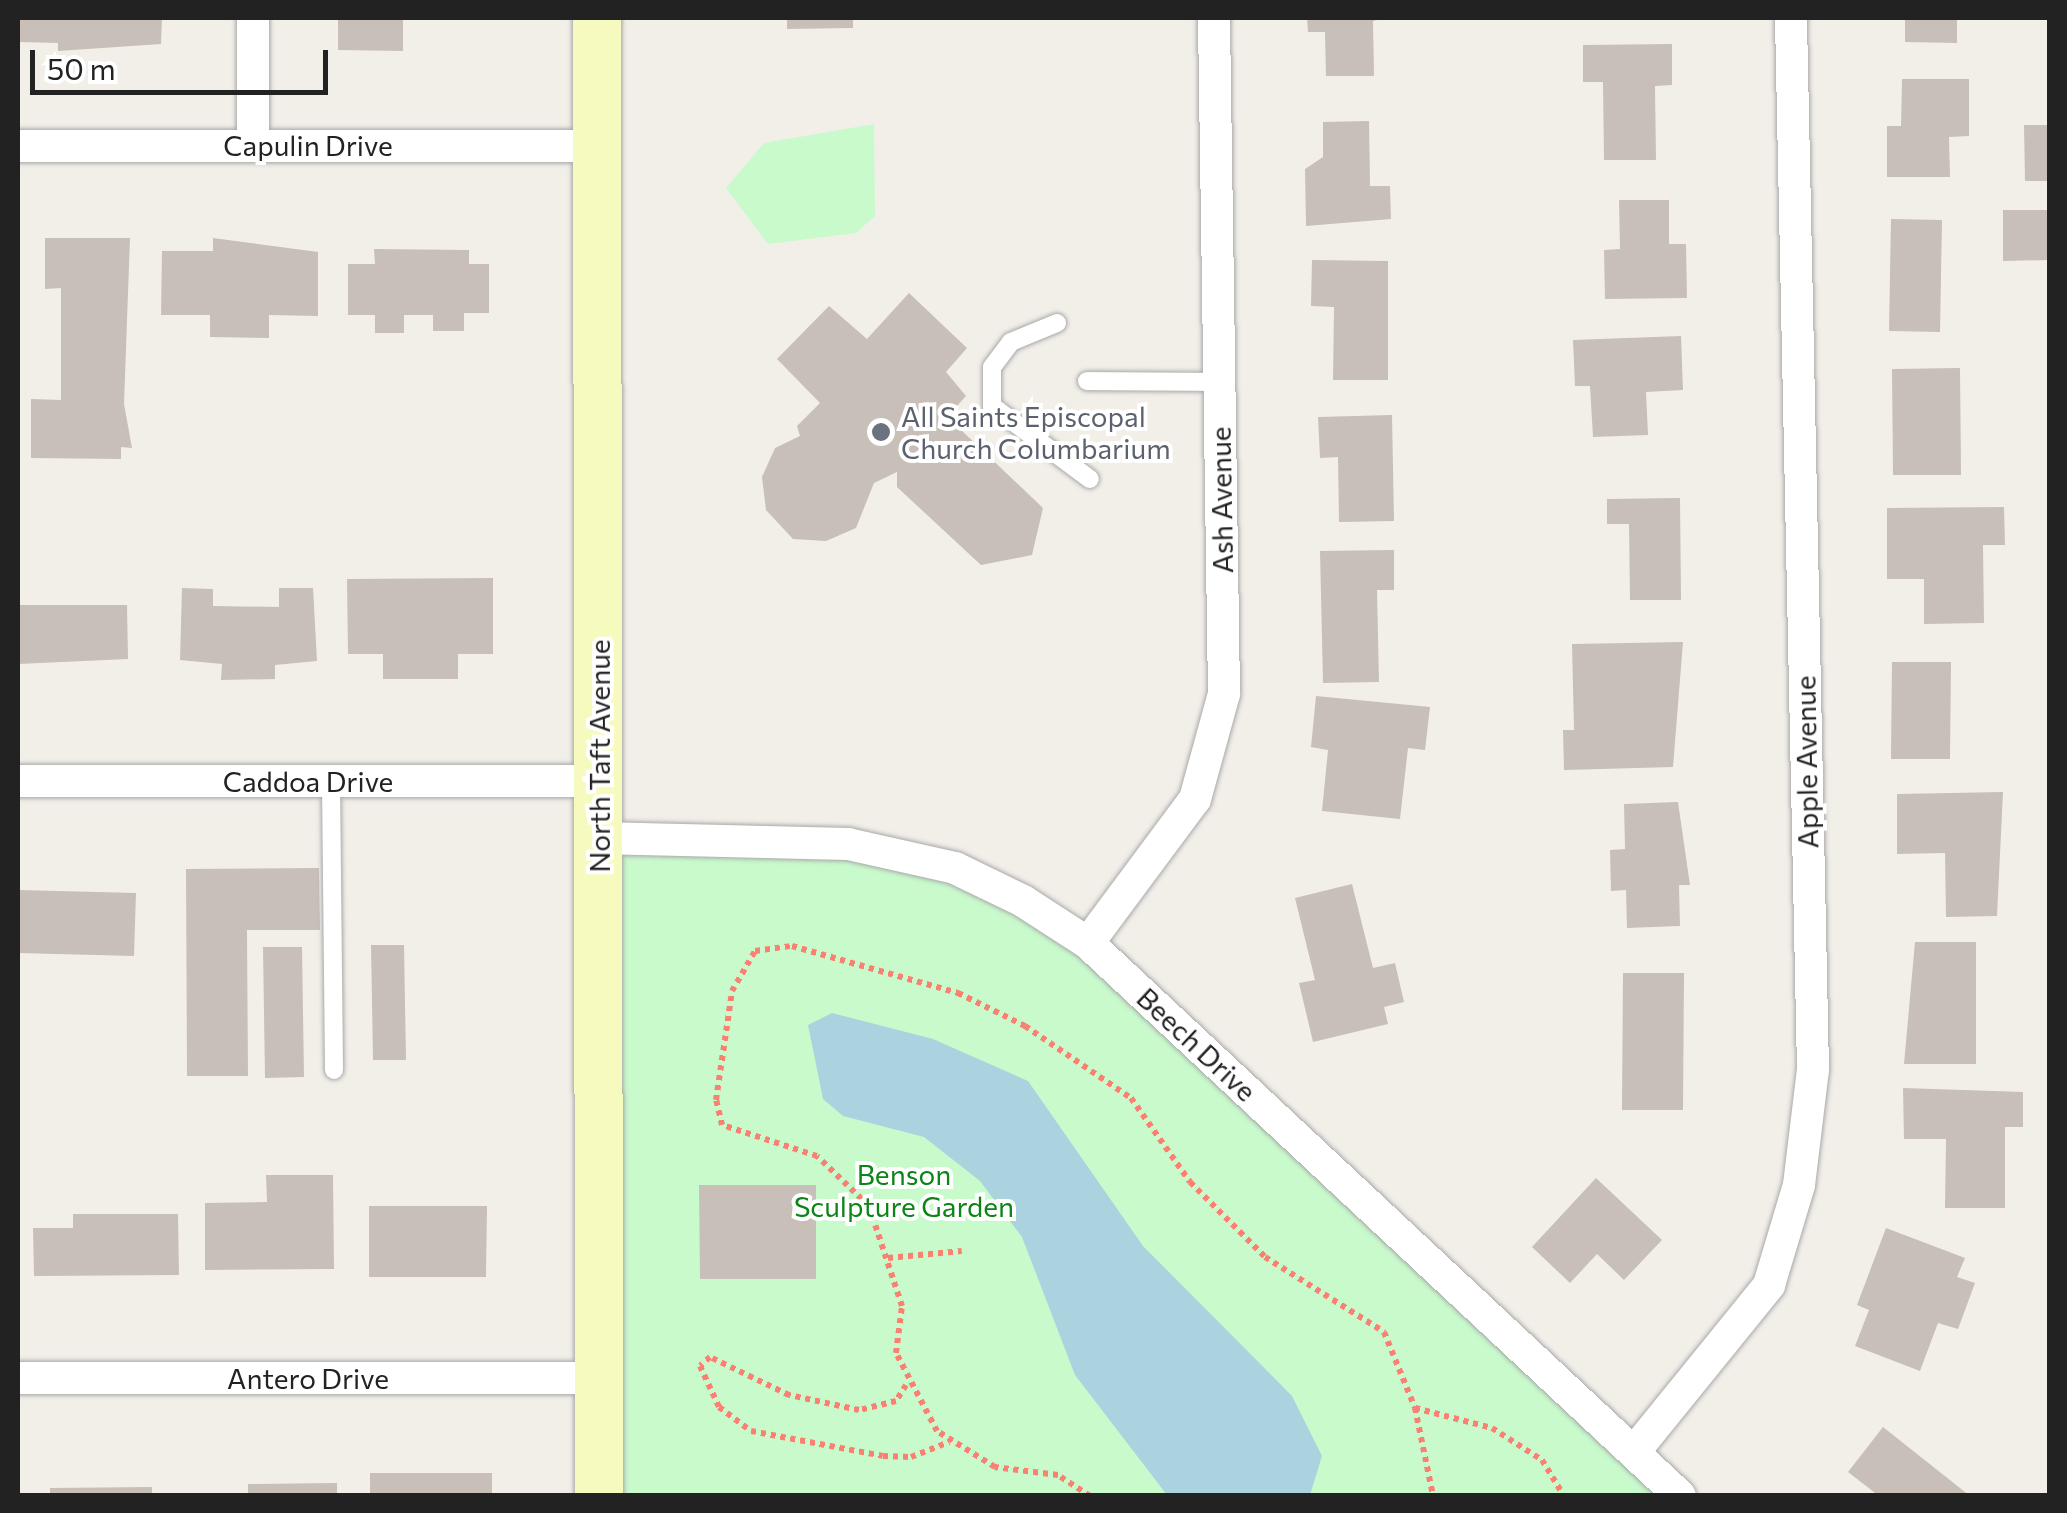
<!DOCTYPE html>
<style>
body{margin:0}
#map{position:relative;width:2067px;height:1513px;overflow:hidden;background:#f2efe9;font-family:Commissioner,sans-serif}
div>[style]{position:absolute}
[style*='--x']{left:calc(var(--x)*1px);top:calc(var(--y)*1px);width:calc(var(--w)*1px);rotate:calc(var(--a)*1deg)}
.park>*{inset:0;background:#c8facc}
.water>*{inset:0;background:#aad3df}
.building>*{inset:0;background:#c7bfb8}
.path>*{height:6px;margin-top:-3px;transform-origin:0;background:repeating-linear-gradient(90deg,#fa8072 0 5px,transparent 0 10px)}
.roads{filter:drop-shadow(0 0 2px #a9a9a9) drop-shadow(0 0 2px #a9a9a9)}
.service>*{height:18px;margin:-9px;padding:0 9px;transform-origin:9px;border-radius:9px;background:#fff}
.minor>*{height:32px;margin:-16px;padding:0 16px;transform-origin:16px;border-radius:16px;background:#fff}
.secondary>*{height:48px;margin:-24px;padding:0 24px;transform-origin:24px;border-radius:24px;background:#f7fabf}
.dots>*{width:28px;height:28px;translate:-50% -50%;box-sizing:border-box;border:5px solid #fff;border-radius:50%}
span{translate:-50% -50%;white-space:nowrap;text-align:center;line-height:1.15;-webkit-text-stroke:8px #fff;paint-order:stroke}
.street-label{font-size:28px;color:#222}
.worship-label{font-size:28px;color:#5b616d}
.left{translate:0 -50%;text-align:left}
.park-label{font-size:28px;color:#0c8416}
.frame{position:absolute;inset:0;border:20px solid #222;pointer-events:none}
.scale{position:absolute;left:30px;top:50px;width:298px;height:45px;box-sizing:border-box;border:5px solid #222;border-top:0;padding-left:12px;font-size:30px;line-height:35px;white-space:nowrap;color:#222;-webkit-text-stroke:8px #fff;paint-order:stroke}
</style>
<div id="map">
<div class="park">
<i style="clip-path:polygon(874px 124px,875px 216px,856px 233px,768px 244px,726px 188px,764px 143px)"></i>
<i style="clip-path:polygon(790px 836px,1023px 901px,1680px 1495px,599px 1495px,599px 838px)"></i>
</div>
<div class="water">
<i style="clip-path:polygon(832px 1013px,933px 1039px,1028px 1081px,1143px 1246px,1292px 1396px,1322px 1456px,1310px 1495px,1167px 1495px,1075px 1375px,1022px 1237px,980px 1181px,924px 1137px,843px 1116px,823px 1099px,808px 1025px)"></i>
</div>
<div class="building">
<i style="clip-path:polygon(18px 18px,162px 18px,161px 44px,58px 51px,58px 43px,18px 42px)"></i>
<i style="clip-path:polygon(338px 18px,403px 18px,403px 51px,338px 50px)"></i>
<i style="clip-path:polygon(787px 18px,853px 18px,853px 28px,787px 29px)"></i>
<i style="clip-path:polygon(1307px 18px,1384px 18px,1373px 21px,1374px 76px,1326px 76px,1325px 32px,1308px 32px)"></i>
<i style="clip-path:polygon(1905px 18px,1957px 18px,1957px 43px,1905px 42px)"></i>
<i style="clip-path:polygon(1672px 44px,1672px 85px,1655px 86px,1656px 160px,1604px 160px,1603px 82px,1583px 82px,1583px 45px)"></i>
<i style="clip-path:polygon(1902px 79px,1969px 79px,1969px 136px,1949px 137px,1950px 177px,1887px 177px,1887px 126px,1901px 126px)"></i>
<i style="clip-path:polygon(1369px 121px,1370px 186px,1390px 186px,1391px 219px,1306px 226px,1305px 169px,1323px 157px,1323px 122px)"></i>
<i style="clip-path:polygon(2024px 125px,2048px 125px,2048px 181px,2025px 181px)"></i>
<i style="clip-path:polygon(1619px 200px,1669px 200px,1669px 244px,1686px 244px,1687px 298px,1605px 299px,1604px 250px,1620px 249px)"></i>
<i style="clip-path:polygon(2003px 210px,2050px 210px,2050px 260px,2003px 261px)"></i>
<i style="clip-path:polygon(1891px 219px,1942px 220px,1940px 332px,1889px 331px)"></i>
<i style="clip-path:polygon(45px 238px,130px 238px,124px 404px,132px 448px,121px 447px,121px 459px,31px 458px,31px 399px,61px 400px,61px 288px,45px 289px)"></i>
<i style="clip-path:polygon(213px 238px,318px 252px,318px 316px,269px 315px,269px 338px,210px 337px,210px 315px,161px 315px,162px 251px,213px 251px)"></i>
<i style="clip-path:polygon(374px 249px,469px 250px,469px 264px,489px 264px,489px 313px,464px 313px,464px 331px,433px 331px,433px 315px,404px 315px,404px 333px,375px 333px,375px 315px,348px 315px,348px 264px,375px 264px)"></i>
<i style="clip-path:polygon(1312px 260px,1388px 261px,1388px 380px,1333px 380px,1334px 307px,1311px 306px)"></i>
<i style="clip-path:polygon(909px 293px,967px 348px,946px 372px,966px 396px,956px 407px,959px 428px,1043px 508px,1032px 555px,981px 565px,897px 487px,897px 472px,874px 483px,856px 528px,826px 541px,793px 539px,766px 510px,762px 477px,775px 448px,800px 436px,797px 426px,820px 403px,777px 359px,829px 306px,867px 339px)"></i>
<i style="clip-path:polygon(1681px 336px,1683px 390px,1646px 392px,1648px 435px,1593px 437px,1590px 386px,1575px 386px,1573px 340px)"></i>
<i style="clip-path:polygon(1960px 368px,1961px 475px,1893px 475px,1892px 369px)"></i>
<i style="clip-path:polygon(1392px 415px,1394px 521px,1339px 522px,1338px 457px,1320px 458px,1318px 417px)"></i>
<i style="clip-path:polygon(1680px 498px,1681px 600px,1630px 600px,1629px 524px,1607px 524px,1607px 499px)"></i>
<i style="clip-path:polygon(2004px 507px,2005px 545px,1983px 545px,1984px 623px,1924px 624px,1924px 579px,1887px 579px,1887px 508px)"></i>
<i style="clip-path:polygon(1394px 550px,1394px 590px,1377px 590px,1379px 682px,1323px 683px,1320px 551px)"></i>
<i style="clip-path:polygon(493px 578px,493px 654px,458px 654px,458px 679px,383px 679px,383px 654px,348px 654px,347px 579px)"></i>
<i style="clip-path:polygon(182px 588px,213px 589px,213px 606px,279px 607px,279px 588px,313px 588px,317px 661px,275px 665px,275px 679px,221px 680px,222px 664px,180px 660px)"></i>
<i style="clip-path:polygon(18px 605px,127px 605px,128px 659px,18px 664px)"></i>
<i style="clip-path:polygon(1683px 642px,1673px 767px,1564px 770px,1563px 730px,1574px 730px,1572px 644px)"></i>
<i style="clip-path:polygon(1892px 662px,1951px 662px,1950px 759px,1891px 759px)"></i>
<i style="clip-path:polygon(1316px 696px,1430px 707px,1425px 750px,1408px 748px,1400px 819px,1322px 811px,1328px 750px,1311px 747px)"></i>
<i style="clip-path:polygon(2003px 792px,1997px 916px,1946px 917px,1945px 853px,1897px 854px,1897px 794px)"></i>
<i style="clip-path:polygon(1678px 802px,1690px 885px,1679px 885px,1680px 926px,1627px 928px,1626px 890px,1611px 891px,1610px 850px,1625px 849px,1624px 804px)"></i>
<i style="clip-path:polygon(319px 868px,320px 930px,247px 930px,248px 1076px,187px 1076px,186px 869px)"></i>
<i style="clip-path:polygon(1352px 884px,1373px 968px,1395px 963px,1404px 1002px,1384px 1007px,1388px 1024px,1313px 1042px,1299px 983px,1315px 980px,1295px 898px)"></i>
<i style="clip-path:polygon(18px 890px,136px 893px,134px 956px,18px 953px)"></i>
<i style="clip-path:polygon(1915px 942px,1976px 942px,1976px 1064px,1904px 1064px)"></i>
<i style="clip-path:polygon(371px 945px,404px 945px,406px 1060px,373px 1060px)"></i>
<i style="clip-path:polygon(263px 947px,302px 947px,304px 1077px,265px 1078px)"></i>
<i style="clip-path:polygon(1623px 973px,1684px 973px,1683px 1110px,1622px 1110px)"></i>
<i style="clip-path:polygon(1903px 1088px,2023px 1092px,2023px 1127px,2005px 1127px,2005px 1208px,1945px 1208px,1946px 1139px,1904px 1139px)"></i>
<i style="clip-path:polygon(266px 1175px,333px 1175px,334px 1269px,205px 1270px,205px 1203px,267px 1202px)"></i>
<i style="clip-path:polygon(1596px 1178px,1662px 1240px,1624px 1280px,1597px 1254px,1570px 1283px,1532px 1247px)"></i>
<i style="clip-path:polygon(699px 1185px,816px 1185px,816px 1279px,700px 1279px)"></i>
<i style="clip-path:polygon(369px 1206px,487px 1206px,486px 1277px,369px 1277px)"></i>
<i style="clip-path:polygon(73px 1214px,178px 1214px,179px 1275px,34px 1276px,33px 1228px,73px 1228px)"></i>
<i style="clip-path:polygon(1886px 1228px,1965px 1258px,1957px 1277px,1975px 1283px,1958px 1329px,1938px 1323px,1920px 1371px,1855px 1346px,1869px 1310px,1857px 1305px)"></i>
<i style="clip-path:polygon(1883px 1427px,1970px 1496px,1879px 1496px,1848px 1472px)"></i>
<i style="clip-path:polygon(370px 1473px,492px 1473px,492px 1496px,370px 1496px)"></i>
<i style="clip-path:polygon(337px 1483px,337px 1496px,248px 1496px,248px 1484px)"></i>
<i style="clip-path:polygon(152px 1487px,152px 1496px,50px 1496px,50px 1488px)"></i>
</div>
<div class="path">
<i style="--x:888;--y:1258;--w:74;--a:-5.4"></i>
<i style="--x:906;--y:1385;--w:19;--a:122"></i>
<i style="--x:896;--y:1401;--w:38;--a:166"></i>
<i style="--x:859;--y:1410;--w:72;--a:-167.9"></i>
<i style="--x:789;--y:1395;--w:88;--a:-154.3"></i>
<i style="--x:710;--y:1357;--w:13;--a:138"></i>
<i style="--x:700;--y:1366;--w:45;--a:65.1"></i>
<i style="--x:719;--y:1407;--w:40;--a:37"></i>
<i style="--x:751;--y:1431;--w:134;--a:10.7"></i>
<i style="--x:883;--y:1456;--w:28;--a:2"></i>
<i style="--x:911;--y:1457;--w:41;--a:-21.5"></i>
<i style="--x:1415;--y:1408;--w:80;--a:14.6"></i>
<i style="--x:1492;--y:1428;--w:59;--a:32.6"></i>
<i style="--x:1542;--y:1460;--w:42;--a:58.6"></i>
<i style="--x:1090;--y:1496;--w:38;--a:-147"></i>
<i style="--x:1058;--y:1475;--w:64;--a:-172.8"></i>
<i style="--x:995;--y:1467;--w:68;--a:-148.2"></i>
<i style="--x:937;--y:1431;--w:88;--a:-117.7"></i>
<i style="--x:896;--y:1353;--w:47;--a:-82.7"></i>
<i style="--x:902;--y:1306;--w:105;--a:-108.3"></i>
<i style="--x:869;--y:1206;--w:72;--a:-136.1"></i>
<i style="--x:817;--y:1156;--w:100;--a:-161.9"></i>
<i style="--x:722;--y:1125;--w:26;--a:-103"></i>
<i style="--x:716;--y:1100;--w:110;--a:-81.6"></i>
<i style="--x:732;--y:991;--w:46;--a:-60.1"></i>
<i style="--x:755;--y:951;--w:37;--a:-8"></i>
<i style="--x:792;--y:946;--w:173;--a:15.8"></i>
<i style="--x:958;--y:993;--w:75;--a:26.2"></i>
<i style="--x:1025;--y:1026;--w:128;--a:34.2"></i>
<i style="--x:1131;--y:1098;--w:103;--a:54.9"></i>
<i style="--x:1190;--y:1182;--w:106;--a:45"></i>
<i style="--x:1265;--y:1257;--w:141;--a:32.2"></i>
<i style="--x:1384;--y:1332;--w:82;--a:67.8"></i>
<i style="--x:1415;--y:1408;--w:90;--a:78.4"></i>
<i style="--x:1363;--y:1496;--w:34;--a:0"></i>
</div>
<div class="roads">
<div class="service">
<i style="--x:1057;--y:323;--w:50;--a:157.6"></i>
<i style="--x:1011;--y:342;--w:31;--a:127"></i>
<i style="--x:992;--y:367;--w:39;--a:90"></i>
<i style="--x:992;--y:406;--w:122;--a:36.7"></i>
<i style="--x:1087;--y:381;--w:132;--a:0.4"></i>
<i style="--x:331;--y:781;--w:289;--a:89.4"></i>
</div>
<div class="minor">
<i style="--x:253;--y:18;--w:126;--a:90"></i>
<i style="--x:18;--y:146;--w:580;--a:0"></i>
<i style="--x:18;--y:781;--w:581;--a:0"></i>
<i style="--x:599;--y:838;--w:249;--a:1.4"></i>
<i style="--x:848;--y:844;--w:110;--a:12.6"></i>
<i style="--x:955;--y:868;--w:76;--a:25.9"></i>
<i style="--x:1023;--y:901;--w:77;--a:32.9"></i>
<i style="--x:1088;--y:943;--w:810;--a:43.05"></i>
<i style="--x:1088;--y:943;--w:179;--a:-53.4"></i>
<i style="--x:1195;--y:799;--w:109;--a:-74.6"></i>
<i style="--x:1224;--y:694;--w:676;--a:-90.85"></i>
<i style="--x:18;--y:1378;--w:581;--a:0"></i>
<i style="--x:1634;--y:1452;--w:215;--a:-51"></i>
<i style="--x:1769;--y:1285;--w:104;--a:-73.3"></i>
<i style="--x:1799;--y:1185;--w:116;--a:-83.1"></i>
<i style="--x:1813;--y:1070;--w:1052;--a:-91.2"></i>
</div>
<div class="secondary">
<i style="--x:597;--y:18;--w:1478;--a:89.92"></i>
</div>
</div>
<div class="dots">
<i style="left:881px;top:432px;background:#6b7280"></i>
</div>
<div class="street-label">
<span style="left:308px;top:145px">Capulin Drive</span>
<span style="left:1221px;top:500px;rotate:-91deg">Ash Avenue</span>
<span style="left:599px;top:756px;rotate:-90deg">North Taft Avenue</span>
<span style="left:1806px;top:762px;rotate:-91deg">Apple Avenue</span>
<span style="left:308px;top:781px">Caddoa Drive</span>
<span style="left:1197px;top:1044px;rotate:43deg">Beech Drive</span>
<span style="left:308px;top:1378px">Antero Drive</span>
</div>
<div class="worship-label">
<span class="left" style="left:901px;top:432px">All Saints Episcopal<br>Church Columbarium</span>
</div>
<div class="park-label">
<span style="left:904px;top:1190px">Benson<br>Sculpture Garden</span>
</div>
<div class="frame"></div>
<div class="scale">50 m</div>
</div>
